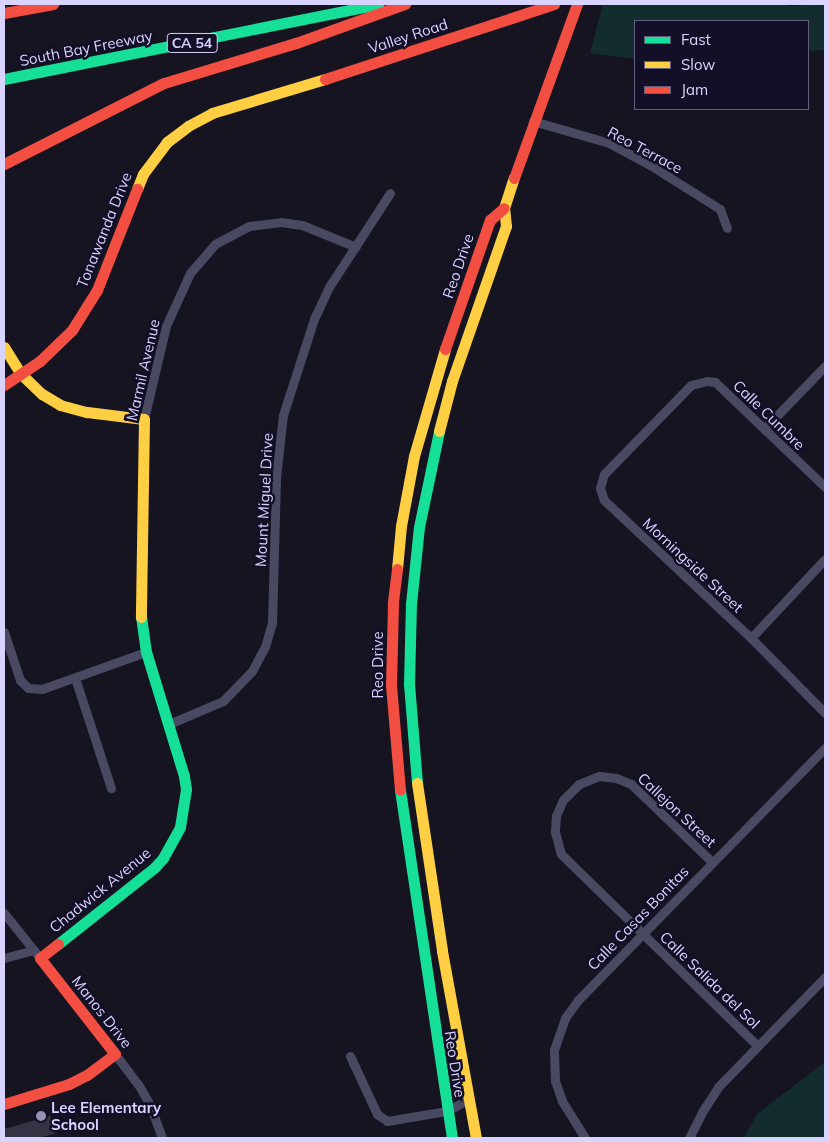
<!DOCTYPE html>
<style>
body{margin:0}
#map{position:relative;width:829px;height:1142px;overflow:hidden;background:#161421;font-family:Mulish,sans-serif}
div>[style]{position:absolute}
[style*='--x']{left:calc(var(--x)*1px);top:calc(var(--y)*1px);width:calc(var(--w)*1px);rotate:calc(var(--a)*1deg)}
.green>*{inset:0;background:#132c2d}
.building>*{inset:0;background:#343243}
.street>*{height:9px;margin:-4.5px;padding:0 4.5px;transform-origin:4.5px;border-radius:4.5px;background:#4a4962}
.fast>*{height:11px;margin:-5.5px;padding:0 5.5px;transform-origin:5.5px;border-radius:5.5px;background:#16e098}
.slow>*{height:11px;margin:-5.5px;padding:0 5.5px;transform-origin:5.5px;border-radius:5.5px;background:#ffcf43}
.jam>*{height:11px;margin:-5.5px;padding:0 5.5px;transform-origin:5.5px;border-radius:5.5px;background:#f24e42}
.dots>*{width:14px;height:14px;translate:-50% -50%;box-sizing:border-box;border:2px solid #130f26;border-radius:50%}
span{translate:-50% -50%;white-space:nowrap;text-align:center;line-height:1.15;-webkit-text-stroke:5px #130f26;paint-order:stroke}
.shield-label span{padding:1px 4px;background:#130f26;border:1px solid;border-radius:4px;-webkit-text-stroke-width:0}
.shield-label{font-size:14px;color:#d9d4ff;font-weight:700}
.street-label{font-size:15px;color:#d9d4ff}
.poi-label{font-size:15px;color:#d9d4ff;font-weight:700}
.left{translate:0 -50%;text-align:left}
.frame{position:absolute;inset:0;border:5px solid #d9d4ff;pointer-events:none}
.legend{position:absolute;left:634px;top:20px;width:175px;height:90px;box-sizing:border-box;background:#130f26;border:1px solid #625e7d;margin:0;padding:6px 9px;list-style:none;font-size:15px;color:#d9d4ff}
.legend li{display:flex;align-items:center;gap:10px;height:25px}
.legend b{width:25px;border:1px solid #625e7d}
</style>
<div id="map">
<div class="green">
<i style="clip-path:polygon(603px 4px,787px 4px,788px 6px,825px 4px,825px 50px,808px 51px,808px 21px,635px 21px,635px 59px,590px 53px)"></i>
<i style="clip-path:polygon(825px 1062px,825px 1138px,744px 1138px,757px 1114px)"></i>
</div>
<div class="building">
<i style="clip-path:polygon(50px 1116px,55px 1134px,37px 1138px,4px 1138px,4px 1129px)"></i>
</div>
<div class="street">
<i style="--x:533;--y:121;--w:79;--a:16.1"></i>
<i style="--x:609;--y:143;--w:47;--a:28.2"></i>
<i style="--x:650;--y:165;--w:83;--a:32.2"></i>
<i style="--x:720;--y:209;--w:20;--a:70"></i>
<i style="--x:144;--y:419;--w:96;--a:-76.7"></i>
<i style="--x:166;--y:326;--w:58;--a:-65.6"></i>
<i style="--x:190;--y:273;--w:38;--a:-49"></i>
<i style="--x:215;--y:244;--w:38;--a:-28"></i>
<i style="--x:249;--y:226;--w:32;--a:-7"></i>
<i style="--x:281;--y:222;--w:21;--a:8"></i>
<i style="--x:302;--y:225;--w:58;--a:22.2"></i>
<i style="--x:765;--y:428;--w:86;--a:-45.9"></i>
<i style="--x:825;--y:487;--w:152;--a:-136.3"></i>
<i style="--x:715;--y:382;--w:8;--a:-173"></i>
<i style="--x:707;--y:381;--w:16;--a:166"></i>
<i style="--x:691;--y:385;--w:124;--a:134.3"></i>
<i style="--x:604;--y:474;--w:15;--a:106"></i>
<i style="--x:600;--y:488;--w:13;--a:72"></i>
<i style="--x:604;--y:500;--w:202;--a:43.2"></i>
<i style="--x:751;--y:638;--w:105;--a:45.4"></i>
<i style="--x:4;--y:632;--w:51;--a:71.6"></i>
<i style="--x:20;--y:680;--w:11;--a:45"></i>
<i style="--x:28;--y:688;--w:14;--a:4"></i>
<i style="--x:42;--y:689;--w:110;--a:-19.6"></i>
<i style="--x:751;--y:638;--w:108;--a:-46.9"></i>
<i style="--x:75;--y:678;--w:116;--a:71.9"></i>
<i style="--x:169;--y:724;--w:59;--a:-23.1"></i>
<i style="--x:223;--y:701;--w:42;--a:-46"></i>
<i style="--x:252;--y:671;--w:27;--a:-62"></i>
<i style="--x:265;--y:647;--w:25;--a:-74"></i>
<i style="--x:272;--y:623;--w:145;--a:-88.4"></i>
<i style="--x:276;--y:478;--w:63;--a:-83.7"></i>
<i style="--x:283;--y:415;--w:101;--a:-72.1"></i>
<i style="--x:314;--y:319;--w:35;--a:-65"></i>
<i style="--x:329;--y:287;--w:112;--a:-57"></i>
<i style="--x:712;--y:862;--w:112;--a:-136.1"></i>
<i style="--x:631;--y:784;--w:16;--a:-158"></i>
<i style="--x:616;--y:778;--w:17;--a:-173"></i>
<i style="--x:599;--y:776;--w:22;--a:158"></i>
<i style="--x:579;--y:784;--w:23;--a:135"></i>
<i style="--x:563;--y:800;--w:17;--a:114"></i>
<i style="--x:556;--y:816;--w:16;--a:94"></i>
<i style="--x:555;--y:832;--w:23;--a:75"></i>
<i style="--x:561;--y:854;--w:275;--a:44.3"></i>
<i style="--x:4;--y:913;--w:58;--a:51.3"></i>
<i style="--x:4;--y:958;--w:31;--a:-15"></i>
<i style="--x:115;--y:1054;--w:38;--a:53"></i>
<i style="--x:138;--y:1084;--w:24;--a:60"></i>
<i style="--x:150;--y:1105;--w:35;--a:70"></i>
<i style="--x:350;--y:1056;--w:64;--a:65"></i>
<i style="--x:377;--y:1114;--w:12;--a:35"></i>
<i style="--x:387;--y:1121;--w:61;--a:-9.5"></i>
<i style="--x:447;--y:1111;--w:25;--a:-29"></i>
<i style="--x:585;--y:1138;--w:44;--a:-121.9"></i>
<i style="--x:562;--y:1101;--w:21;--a:-109"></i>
<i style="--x:555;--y:1081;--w:31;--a:-92"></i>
<i style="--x:554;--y:1050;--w:34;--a:-71"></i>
<i style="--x:565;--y:1018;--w:22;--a:-54"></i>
<i style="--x:578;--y:1000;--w:353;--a:-45.6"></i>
<i style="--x:689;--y:1138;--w:29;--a:-63"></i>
<i style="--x:702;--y:1112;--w:30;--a:-57"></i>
<i style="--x:718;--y:1087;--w:153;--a:-45.8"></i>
</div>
<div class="fast">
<i style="--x:4;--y:79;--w:382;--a:-11.3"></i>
<i style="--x:417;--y:783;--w:99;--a:-94.6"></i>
<i style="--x:409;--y:684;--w:80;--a:-88.6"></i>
<i style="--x:411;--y:604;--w:77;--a:-84.1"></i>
<i style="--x:419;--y:527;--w:98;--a:-78.2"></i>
<i style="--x:400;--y:790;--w:352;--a:81.5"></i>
<i style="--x:58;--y:944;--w:124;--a:-38.4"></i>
<i style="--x:155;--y:867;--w:12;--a:-48"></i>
<i style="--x:163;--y:858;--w:35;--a:-61"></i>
<i style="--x:180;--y:827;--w:38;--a:-81"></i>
<i style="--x:186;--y:789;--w:13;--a:-99"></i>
<i style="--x:184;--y:776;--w:130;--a:-107"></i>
<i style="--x:146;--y:652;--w:35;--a:-98"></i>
</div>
<div class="slow">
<i style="--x:137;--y:189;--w:16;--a:-68"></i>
<i style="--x:143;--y:174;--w:40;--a:-53"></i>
<i style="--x:167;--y:142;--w:26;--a:-37"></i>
<i style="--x:188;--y:126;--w:27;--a:-28"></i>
<i style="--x:212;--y:113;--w:118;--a:-16.7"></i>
<i style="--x:4;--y:347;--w:32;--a:58"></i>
<i style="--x:21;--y:374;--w:29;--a:44"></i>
<i style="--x:42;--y:394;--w:21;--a:31"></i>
<i style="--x:60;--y:405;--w:28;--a:15"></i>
<i style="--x:87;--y:412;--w:57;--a:7"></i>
<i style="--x:144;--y:419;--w:198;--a:90.9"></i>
<i style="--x:439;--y:431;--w:52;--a:-75.4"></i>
<i style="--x:452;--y:381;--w:164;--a:-70.8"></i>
<i style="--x:506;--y:226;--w:18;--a:-96"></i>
<i style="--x:504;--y:208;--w:32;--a:-72"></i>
<i style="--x:397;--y:569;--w:43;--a:-84.7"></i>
<i style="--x:401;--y:526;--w:71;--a:-79.5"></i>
<i style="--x:414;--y:456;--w:111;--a:-73.8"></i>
<i style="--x:417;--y:783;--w:170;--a:81.5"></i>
<i style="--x:442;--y:951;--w:190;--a:79.7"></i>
</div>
<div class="jam">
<i style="--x:4;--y:13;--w:50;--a:-10.4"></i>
<i style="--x:325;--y:79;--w:241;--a:-18.1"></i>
<i style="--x:4;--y:164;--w:179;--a:-26.9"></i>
<i style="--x:164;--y:83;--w:138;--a:-16.9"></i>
<i style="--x:296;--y:43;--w:116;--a:-19.7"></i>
<i style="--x:514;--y:178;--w:185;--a:-70.1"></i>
<i style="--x:445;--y:349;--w:137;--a:-70.8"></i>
<i style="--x:490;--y:220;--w:18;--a:-41"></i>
<i style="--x:4;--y:385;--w:43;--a:-33.7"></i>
<i style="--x:40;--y:361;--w:45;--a:-44.1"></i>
<i style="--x:72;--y:330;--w:47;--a:-58"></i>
<i style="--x:97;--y:290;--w:109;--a:-68.4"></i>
<i style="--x:397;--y:569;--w:35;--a:97"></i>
<i style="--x:393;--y:604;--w:81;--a:91.4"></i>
<i style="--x:391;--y:685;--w:105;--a:85.1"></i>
<i style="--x:4;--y:1104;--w:68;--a:-17.1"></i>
<i style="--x:69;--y:1084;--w:20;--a:-27"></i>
<i style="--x:87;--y:1075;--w:35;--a:-37"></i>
<i style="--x:115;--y:1054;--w:122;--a:-128"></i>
<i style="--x:40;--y:958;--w:23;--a:-38"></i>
</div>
<div class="dots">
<i style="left:41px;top:1116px;background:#9591b1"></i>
</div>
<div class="shield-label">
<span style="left:192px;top:43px">CA 54</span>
</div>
<div class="street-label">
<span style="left:408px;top:36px;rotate:-18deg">Valley Road</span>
<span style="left:86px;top:48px;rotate:-11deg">South Bay Freeway</span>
<span style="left:645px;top:150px;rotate:28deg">Reo Terrace</span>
<span style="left:104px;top:230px;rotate:-68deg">Tonawanda Drive</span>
<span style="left:458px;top:266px;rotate:-71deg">Reo Drive</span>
<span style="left:143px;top:370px;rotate:-77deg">Marmil Avenue</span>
<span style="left:769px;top:415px;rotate:44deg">Calle Cumbre</span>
<span style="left:264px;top:500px;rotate:-87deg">Mount Miguel Drive</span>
<span style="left:693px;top:565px;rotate:43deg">Morningside Street</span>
<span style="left:378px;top:665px;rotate:-90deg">Reo Drive</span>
<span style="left:677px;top:810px;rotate:43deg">Callejon Street</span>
<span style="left:100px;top:890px;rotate:-39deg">Chadwick Avenue</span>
<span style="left:638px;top:918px;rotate:-46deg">Calle Casas Bonitas</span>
<span style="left:710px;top:980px;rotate:44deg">Calle Salida del Sol</span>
<span style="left:102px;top:1012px;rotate:52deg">Manos Drive</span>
<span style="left:455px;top:1064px;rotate:81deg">Reo Drive</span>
</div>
<div class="poi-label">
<span class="left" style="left:51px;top:1116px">Lee Elementary<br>School</span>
</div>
<div class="frame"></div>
<ul class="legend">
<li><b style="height:6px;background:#16e098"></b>Fast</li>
<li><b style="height:6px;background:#ffcf43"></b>Slow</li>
<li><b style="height:6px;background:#f24e42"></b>Jam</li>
</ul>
</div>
